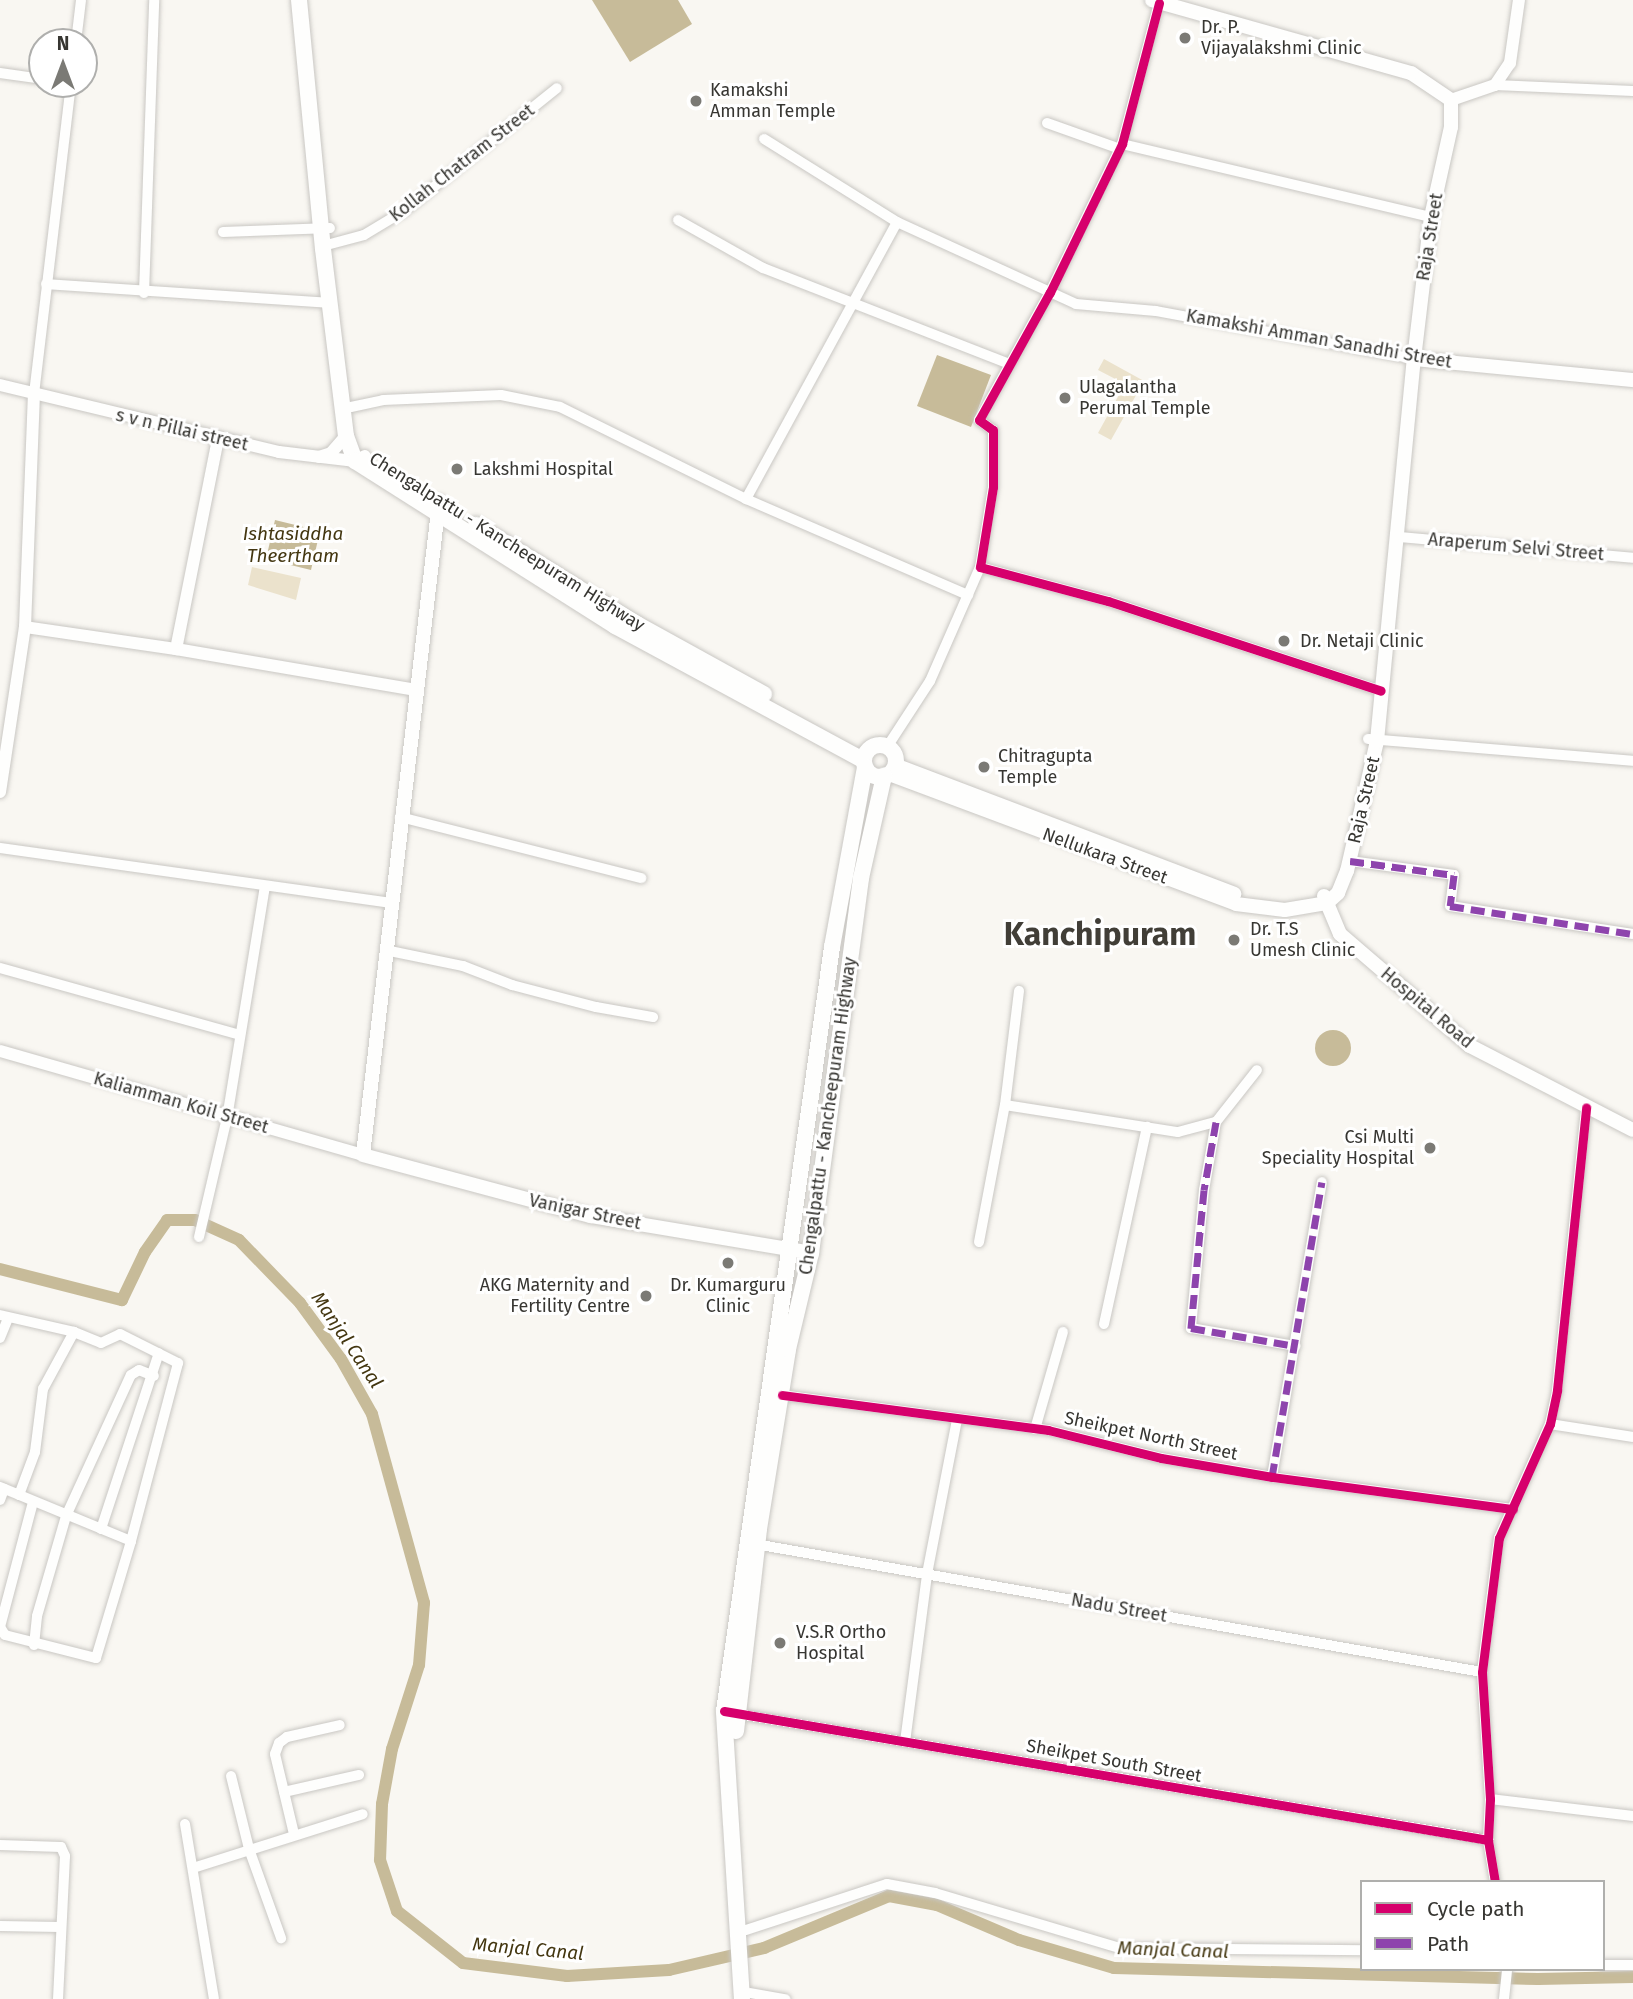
<!DOCTYPE html>
<style>
body{margin:0}
#map{position:relative;width:1633px;height:1999px;overflow:hidden;background:#f9f7f2;font-family:"Fira Sans",sans-serif}
div>[style]{position:absolute}
[style*='--x']{left:calc(var(--x)*1px);top:calc(var(--y)*1px);width:calc(var(--w)*1px);rotate:calc(var(--a)*1deg)}
.green>*{inset:0;background:#ebe2cc}
.water>*{inset:0;background:#c7bb99}
.round{border-radius:50%}
.canal>*{height:12px;margin:-6px;padding:0 6px;transform-origin:6px;border-radius:6px;background:#c7bb99}
.roads{filter:drop-shadow(0 0 2px #c9c7c3) drop-shadow(0 0 2px #c9c7c3)}
.minor>*{height:10px;margin:-5px;padding:0 5px;transform-origin:5px;border-radius:5px;background:#fefefd}
.tertiary>*{height:12px;margin:-6px;padding:0 6px;transform-origin:6px;border-radius:6px;background:#fefefd}
.secondary>*{height:14px;margin:-7px;padding:0 7px;transform-origin:7px;border-radius:7px;background:#fefefd}
.trunk>*{height:16px;margin:-8px;padding:0 8px;transform-origin:8px;border-radius:8px;background:#fefefd}
.trunk>.ring{margin:-8px;padding:0;box-sizing:content-box;background:none;border:16px solid #fefefd;border-radius:50%}
.quiet>*{height:7px;margin-top:-3.5px;transform-origin:0;background:repeating-linear-gradient(90deg,#8e44ad 0 14px,transparent 0 21px)}
.cycleway>*{height:9px;margin:-4.5px;padding:0 4.5px;transform-origin:4.5px;border-radius:4.5px;background:#d6006c}
.dots>*{width:19px;height:19px;translate:-50% -50%;box-sizing:border-box;border:4px solid #fff;border-radius:50%}
span{translate:-50% -50%;white-space:nowrap;text-align:center;line-height:1.15;-webkit-text-stroke:6px #fff;paint-order:stroke}
.poi-label{font-size:18px;color:#373632}
.left{translate:0 -50%;text-align:left}
.right{translate:-100% -50%;text-align:right}
.street-label{font-size:18px;color:#373632}
.water-label{font-size:19px;color:#443711;font-style:italic}
.town-label{font-size:32px;color:#413e37;font-weight:700}
.legend{position:absolute;left:1360px;top:1880px;width:245px;height:91px;box-sizing:border-box;background:#fff;border:2px solid #afafad;margin:0;padding:9px 12px;list-style:none;font-size:21px;color:#373632}
.legend li{display:flex;align-items:center;gap:14px;height:35px}
.legend b{width:35px;border:2px solid #afafad}
.north{position:absolute;left:28px;top:28px;width:70px;height:70px;box-sizing:border-box;background:#fff;border:2px solid #afafad;border-radius:50%;rotate:0deg;font-size:19px;font-weight:700;line-height:28px;text-align:center;color:#373632}
.north::after{content:'';display:block;margin:auto;width:24px;height:32px;background:#7b7a75;clip-path:polygon(50% 0,100% 100%,50% 72%,0 100%)}
</style>
<div id="map">
<div class="green">
<i style="clip-path:polygon(1104px 359px,1144px 381px,1111px 440px,1098px 433px,1125px 384px,1098px 370px)"></i>
<i style="clip-path:polygon(252px 567px,301px 578px,296px 600px,248px 585px)"></i>
</div>
<div class="water">
<i style="clip-path:polygon(592px 0,678px 0,692px 24px,630px 62px)"></i>
<i style="clip-path:polygon(937px 355px,991px 375px,971px 427px,917px 406px)"></i>
<i style="clip-path:polygon(275px 520px,320px 531px,311px 570px,266px 559px)"></i>
<i class="round" style="left:1315px;top:1030px;width:36px;height:36px"></i>
</div>
<div class="canal">
<i style="--x:0;--y:1269;--w:126;--a:14.3"></i>
<i style="--x:122;--y:1300;--w:53;--a:-64.4"></i>
<i style="--x:145;--y:1252;--w:39;--a:-55"></i>
<i style="--x:167;--y:1220;--w:28;--a:0"></i>
<i style="--x:195;--y:1220;--w:48;--a:24.4"></i>
<i style="--x:239;--y:1240;--w:88;--a:45.9"></i>
<i style="--x:300;--y:1303;--w:69;--a:53.8"></i>
<i style="--x:341;--y:1359;--w:63;--a:60.6"></i>
<i style="--x:372;--y:1414;--w:196;--a:74.6"></i>
<i style="--x:424;--y:1603;--w:62;--a:94.6"></i>
<i style="--x:419;--y:1665;--w:88;--a:107.8"></i>
<i style="--x:392;--y:1749;--w:56;--a:100.3"></i>
<i style="--x:382;--y:1804;--w:56;--a:92"></i>
<i style="--x:380;--y:1860;--w:54;--a:71.6"></i>
<i style="--x:397;--y:1911;--w:84;--a:38.2"></i>
<i style="--x:463;--y:1963;--w:105;--a:7.1"></i>
<i style="--x:567;--y:1976;--w:102;--a:-3.4"></i>
<i style="--x:669;--y:1970;--w:98;--a:-13"></i>
<i style="--x:764;--y:1948;--w:135;--a:-22.6"></i>
<i style="--x:889;--y:1896;--w:49;--a:10.6"></i>
<i style="--x:937;--y:1905;--w:89;--a:23.1"></i>
<i style="--x:1019;--y:1940;--w:99;--a:16.4"></i>
<i style="--x:1114;--y:1968;--w:424;--a:1.5"></i>
<i style="--x:1538;--y:1979;--w:95;--a:-1.2"></i>
</div>
<div class="roads">
<div class="minor">
<i style="--x:1159;--y:3;--w:146;--a:104.7"></i>
<i style="--x:1122;--y:144;--w:165;--a:115.9"></i>
<i style="--x:1050;--y:292;--w:146;--a:119"></i>
<i style="--x:979;--y:420;--w:17;--a:36"></i>
<i style="--x:993;--y:430;--w:57;--a:90"></i>
<i style="--x:993;--y:487;--w:81;--a:99.2"></i>
<i style="--x:980;--y:567;--w:132;--a:14.9"></i>
<i style="--x:1108;--y:601;--w:287;--a:18.2"></i>
<i style="--x:76;--y:42;--w:42;--a:-83.2"></i>
<i style="--x:0;--y:73;--w:42;--a:8.1"></i>
<i style="--x:1495;--y:85;--w:138;--a:2.5"></i>
<i style="--x:1047;--y:123;--w:77;--a:19.6"></i>
<i style="--x:764;--y:139;--w:157;--a:32"></i>
<i style="--x:897;--y:222;--w:197;--a:24.6"></i>
<i style="--x:1076;--y:304;--w:80;--a:5"></i>
<i style="--x:1156;--y:311;--w:262;--a:10.5"></i>
<i style="--x:1122;--y:144;--w:318;--a:13.3"></i>
<i style="--x:678;--y:220;--w:98;--a:29.5"></i>
<i style="--x:763;--y:268;--w:264;--a:21.3"></i>
<i style="--x:223;--y:232;--w:107;--a:-2.1"></i>
<i style="--x:323;--y:246;--w:42;--a:-15"></i>
<i style="--x:364;--y:235;--w:47;--a:-31"></i>
<i style="--x:404;--y:211;--w:196;--a:-38.8"></i>
<i style="--x:46;--y:284;--w:285;--a:3.8"></i>
<i style="--x:144;--y:293;--w:293;--a:-88"></i>
<i style="--x:34;--y:394;--w:312;--a:-83.2"></i>
<i style="--x:351;--y:407;--w:33;--a:-12"></i>
<i style="--x:383;--y:400;--w:118;--a:-2.4"></i>
<i style="--x:501;--y:395;--w:60;--a:11.5"></i>
<i style="--x:560;--y:407;--w:208;--a:26.3"></i>
<i style="--x:746;--y:499;--w:242;--a:23.4"></i>
<i style="--x:746;--y:499;--w:315;--a:-61.4"></i>
<i style="--x:1399;--y:537;--w:235;--a:5.1"></i>
<i style="--x:1368;--y:739;--w:266;--a:4.7"></i>
<i style="--x:887;--y:747;--w:79;--a:-56.9"></i>
<i style="--x:930;--y:681;--w:124;--a:-66.3"></i>
<i style="--x:400;--y:817;--w:249;--a:14.2"></i>
<i style="--x:0;--y:848;--w:394;--a:8"></i>
<i style="--x:1350;--y:861;--w:105;--a:7.7"></i>
<i style="--x:1454;--y:875;--w:31;--a:97"></i>
<i style="--x:1450;--y:906;--w:185;--a:8.7"></i>
<i style="--x:385;--y:950;--w:80;--a:11.6"></i>
<i style="--x:463;--y:966;--w:53;--a:21.2"></i>
<i style="--x:512;--y:985;--w:87;--a:14.7"></i>
<i style="--x:596;--y:1007;--w:58;--a:10"></i>
<i style="--x:0;--y:968;--w:249;--a:15.6"></i>
<i style="--x:1005;--y:1105;--w:175;--a:8.9"></i>
<i style="--x:1178;--y:1132;--w:39;--a:-15"></i>
<i style="--x:1216;--y:1122;--w:66;--a:-51.7"></i>
<i style="--x:1216;--y:1122;--w:69;--a:100"></i>
<i style="--x:1204;--y:1190;--w:139;--a:95.4"></i>
<i style="--x:1191;--y:1328;--w:106;--a:9.8"></i>
<i style="--x:199;--y:1237;--w:122;--a:-76.8"></i>
<i style="--x:227;--y:1118;--w:235;--a:-80.7"></i>
<i style="--x:979;--y:1242;--w:139;--a:-79.3"></i>
<i style="--x:1005;--y:1105;--w:115;--a:-83"></i>
<i style="--x:0;--y:1315;--w:76;--a:12.9"></i>
<i style="--x:74;--y:1332;--w:29;--a:22"></i>
<i style="--x:101;--y:1343;--w:21;--a:-25"></i>
<i style="--x:120;--y:1334;--w:65;--a:26.6"></i>
<i style="--x:178;--y:1363;--w:184;--a:104.8"></i>
<i style="--x:131;--y:1541;--w:142;--a:-157.6"></i>
<i style="--x:1104;--y:1324;--w:202;--a:-77.7"></i>
<i style="--x:0;--y:1338;--w:22;--a:-68"></i>
<i style="--x:782;--y:1395;--w:268;--a:7.5"></i>
<i style="--x:1048;--y:1430;--w:116;--a:13.9"></i>
<i style="--x:1161;--y:1458;--w:113;--a:9.7"></i>
<i style="--x:1272;--y:1477;--w:243;--a:7.6"></i>
<i style="--x:1550;--y:1424;--w:84;--a:8.9"></i>
<i style="--x:1035;--y:1429;--w:101;--a:-73.9"></i>
<i style="--x:1272;--y:1477;--w:299;--a:-80.4"></i>
<i style="--x:19;--y:1495;--w:46;--a:-69.6"></i>
<i style="--x:35;--y:1452;--w:64;--a:-82.8"></i>
<i style="--x:43;--y:1389;--w:65;--a:-61.5"></i>
<i style="--x:0;--y:1500;--w:12;--a:-70"></i>
<i style="--x:33;--y:1502;--w:129;--a:104.8"></i>
<i style="--x:0;--y:1627;--w:9;--a:58"></i>
<i style="--x:5;--y:1635;--w:94;--a:14.2"></i>
<i style="--x:96;--y:1658;--w:122;--a:-73.3"></i>
<i style="--x:101;--y:1529;--w:185;--a:-71.8"></i>
<i style="--x:755;--y:1544;--w:738;--a:9.99"></i>
<i style="--x:34;--y:1645;--w:29;--a:-84"></i>
<i style="--x:37;--y:1616;--w:104;--a:-73.8"></i>
<i style="--x:66;--y:1516;--w:155;--a:-65.3"></i>
<i style="--x:131;--y:1375;--w:9;--a:-32"></i>
<i style="--x:139;--y:1370;--w:16;--a:22"></i>
<i style="--x:733;--y:1713;--w:766;--a:9.55"></i>
<i style="--x:905;--y:1742;--w:169;--a:-82.5"></i>
<i style="--x:927;--y:1574;--w:157;--a:-79"></i>
<i style="--x:231;--y:1776;--w:75;--a:76.1"></i>
<i style="--x:249;--y:1849;--w:95;--a:70.2"></i>
<i style="--x:284;--y:1792;--w:77;--a:-12.8"></i>
<i style="--x:1490;--y:1799;--w:144;--a:6.8"></i>
<i style="--x:185;--y:1824;--w:177;--a:80.6"></i>
<i style="--x:294;--y:1834;--w:82;--a:-103.4"></i>
<i style="--x:275;--y:1754;--w:12;--a:-70"></i>
<i style="--x:279;--y:1743;--w:10;--a:-37"></i>
<i style="--x:287;--y:1737;--w:54;--a:-12.8"></i>
<i style="--x:0;--y:1845;--w:61;--a:1.9"></i>
<i style="--x:61;--y:1847;--w:10;--a:66"></i>
<i style="--x:65;--y:1856;--w:143;--a:92.8"></i>
<i style="--x:193;--y:1868;--w:178;--a:-17.6"></i>
<i style="--x:1495;--y:1882;--w:43;--a:-99.5"></i>
<i style="--x:1488;--y:1840;--w:41;--a:-87.2"></i>
<i style="--x:1490;--y:1799;--w:127;--a:-93.6"></i>
<i style="--x:1482;--y:1672;--w:135;--a:-82.8"></i>
<i style="--x:1499;--y:1538;--w:125;--a:-65.9"></i>
<i style="--x:1550;--y:1424;--w:35;--a:-78"></i>
<i style="--x:1557;--y:1390;--w:284;--a:-84.1"></i>
<i style="--x:0;--y:1926;--w:60;--a:1"></i>
<i style="--x:746;--y:1930;--w:148;--a:-18.1"></i>
<i style="--x:887;--y:1884;--w:49;--a:10.6"></i>
<i style="--x:935;--y:1893;--w:193;--a:16.6"></i>
<i style="--x:1120;--y:1948;--w:242;--a:0.5"></i>
<i style="--x:1603;--y:1965;--w:30;--a:0"></i>
<i style="--x:750;--y:1993;--w:36;--a:10"></i>
<i style="--x:1504;--y:1999;--w:30;--a:-84"></i>
</div>
<div class="tertiary">
<i style="--x:1451;--y:100;--w:46;--a:-18.8"></i>
<i style="--x:1495;--y:85;--w:27;--a:-56"></i>
<i style="--x:1510;--y:63;--w:64;--a:-81.9"></i>
<i style="--x:0;--y:385;--w:287;--a:13.5"></i>
<i style="--x:279;--y:452;--w:77;--a:6.8"></i>
<i style="--x:355;--y:461;--w:11;--a:-27"></i>
<i style="--x:218;--y:439;--w:214;--a:101.3"></i>
<i style="--x:176;--y:649;--w:242;--a:9.7"></i>
<i style="--x:319;--y:457;--w:13;--a:-18"></i>
<i style="--x:331;--y:453;--w:23;--a:-49"></i>
<i style="--x:25;--y:627;--w:153;--a:8.3"></i>
<i style="--x:0;--y:792;--w:167;--a:-81.4"></i>
<i style="--x:25;--y:627;--w:233;--a:-87.8"></i>
<i style="--x:0;--y:1051;--w:378;--a:16"></i>
</div>
<div class="secondary">
<i style="--x:1414;--y:359;--w:220;--a:5.5"></i>
<i style="--x:439;--y:502;--w:657;--a:96.64"></i>
<i style="--x:363;--y:1155;--w:236;--a:15"></i>
<i style="--x:591;--y:1216;--w:223;--a:9.5"></i>
<i style="--x:895;--y:765;--w:363;--a:20.8"></i>
<i style="--x:889;--y:774;--w:371;--a:20.5"></i>
<i style="--x:1236;--y:904;--w:49;--a:7"></i>
<i style="--x:1285;--y:910;--w:43;--a:-9.5"></i>
<i style="--x:1327;--y:903;--w:15;--a:-42"></i>
<i style="--x:1338;--y:893;--w:24;--a:-68"></i>
<i style="--x:1347;--y:871;--w:133;--a:-77"></i>
<i style="--x:1377;--y:741;--w:384;--a:-84.5"></i>
<i style="--x:1414;--y:359;--w:143;--a:-83.2"></i>
<i style="--x:1431;--y:217;--w:92;--a:-77.5"></i>
<i style="--x:1451;--y:127;--w:27;--a:-90"></i>
<i style="--x:1451;--y:100;--w:48;--a:-146"></i>
<i style="--x:1411;--y:73;--w:269;--a:-164.3"></i>
<i style="--x:1324;--y:896;--w:41;--a:67.2"></i>
<i style="--x:1340;--y:934;--w:172;--a:40.7"></i>
<i style="--x:1470;--y:1046;--w:183;--a:27.3"></i>
</div>
<div class="trunk">
<i style="--x:299;--y:0;--w:250;--a:84.5"></i>
<i style="--x:323;--y:249;--w:188;--a:83"></i>
<i style="--x:346;--y:436;--w:27;--a:70"></i>
<i style="--x:355;--y:461;--w:308;--a:32.4"></i>
<i style="--x:615;--y:626;--w:282;--a:28.4"></i>
<i style="--x:476;--y:525;--w:189;--a:31.6"></i>
<i style="--x:637;--y:624;--w:145;--a:28.9"></i>
<i class="ring" style="left:864px;top:745px;width:16px;height:16px"></i>
<i style="--x:736;--y:1731;--w:203;--a:-83.5"></i>
<i style="--x:759;--y:1529;--w:182;--a:-80.8"></i>
<i style="--x:788;--y:1349;--w:99;--a:-76.5"></i>
<i style="--x:811;--y:1253;--w:378;--a:-82.4"></i>
<i style="--x:861;--y:878;--w:105;--a:-77.3"></i>
<i style="--x:742;--y:1999;--w:289;--a:-93.6"></i>
<i style="--x:724;--y:1711;--w:772;--a:-81.95"></i>
<i style="--x:832;--y:947;--w:183;--a:-79.6"></i>
</div>
</div>
<div class="quiet">
<i style="--x:1350;--y:861;--w:105;--a:7.7"></i>
<i style="--x:1454;--y:875;--w:31;--a:97"></i>
<i style="--x:1450;--y:906;--w:185;--a:8.7"></i>
<i style="--x:1216;--y:1122;--w:69;--a:100"></i>
<i style="--x:1204;--y:1190;--w:139;--a:95.4"></i>
<i style="--x:1191;--y:1328;--w:106;--a:9.8"></i>
<i style="--x:1272;--y:1477;--w:299;--a:-80.4"></i>
</div>
<div class="cycleway">
<i style="--x:1159;--y:3;--w:146;--a:104.7"></i>
<i style="--x:1122;--y:144;--w:165;--a:115.9"></i>
<i style="--x:1050;--y:292;--w:146;--a:119"></i>
<i style="--x:979;--y:420;--w:17;--a:36"></i>
<i style="--x:993;--y:430;--w:57;--a:90"></i>
<i style="--x:993;--y:487;--w:81;--a:99.2"></i>
<i style="--x:980;--y:567;--w:132;--a:14.9"></i>
<i style="--x:1108;--y:601;--w:287;--a:18.2"></i>
<i style="--x:782;--y:1395;--w:268;--a:7.5"></i>
<i style="--x:1048;--y:1430;--w:116;--a:13.9"></i>
<i style="--x:1161;--y:1458;--w:113;--a:9.7"></i>
<i style="--x:1272;--y:1477;--w:243;--a:7.6"></i>
<i style="--x:724;--y:1711;--w:775;--a:9.58"></i>
<i style="--x:1495;--y:1882;--w:43;--a:-99.5"></i>
<i style="--x:1488;--y:1840;--w:41;--a:-87.2"></i>
<i style="--x:1490;--y:1799;--w:127;--a:-93.6"></i>
<i style="--x:1482;--y:1672;--w:135;--a:-82.8"></i>
<i style="--x:1499;--y:1538;--w:125;--a:-65.9"></i>
<i style="--x:1550;--y:1424;--w:35;--a:-78"></i>
<i style="--x:1557;--y:1390;--w:284;--a:-84.1"></i>
</div>
<div class="dots">
<i style="left:1185px;top:38px;background:#7b7a75"></i>
<i style="left:696px;top:101px;background:#7b7a75"></i>
<i style="left:1065px;top:398px;background:#7b7a75"></i>
<i style="left:457px;top:469px;background:#7b7a75"></i>
<i style="left:1284px;top:641px;background:#7b7a75"></i>
<i style="left:984px;top:767px;background:#7b7a75"></i>
<i style="left:1234px;top:940px;background:#7b7a75"></i>
<i style="left:1430px;top:1148px;background:#7b7a75"></i>
<i style="left:728px;top:1263px;background:#7b7a75"></i>
<i style="left:646px;top:1296px;background:#7b7a75"></i>
<i style="left:780px;top:1643px;background:#7b7a75"></i>
</div>
<div class="poi-label">
<span class="left" style="left:1201px;top:38px">Dr. P.<br>Vijayalakshmi Clinic</span>
<span class="left" style="left:710px;top:101px">Kamakshi<br>Amman Temple</span>
<span class="left" style="left:1079px;top:398px">Ulagalantha<br>Perumal Temple</span>
<span class="left" style="left:473px;top:469px">Lakshmi Hospital</span>
<span class="left" style="left:1300px;top:641px">Dr. Netaji Clinic</span>
<span class="left" style="left:998px;top:767px">Chitragupta<br>Temple</span>
<span class="left" style="left:1250px;top:940px">Dr. T.S<br>Umesh Clinic</span>
<span class="right" style="left:1414px;top:1148px">Csi Multi<br>Speciality Hospital</span>
<span class="right" style="left:630px;top:1296px">AKG Maternity and<br>Fertility Centre</span>
<span style="left:728px;top:1296px">Dr. Kumarguru<br>Clinic</span>
<span class="left" style="left:796px;top:1643px">V.S.R Ortho<br>Hospital</span>
</div>
<div class="street-label">
<span style="left:462px;top:163px;rotate:-38deg">Kollah Chatram Street</span>
<span style="left:1430px;top:237px;rotate:-81deg">Raja Street</span>
<span style="left:1319px;top:339px;rotate:10deg">Kamakshi Amman Sanadhi Street</span>
<span style="left:182px;top:430px;rotate:13deg">s v n Pillai street</span>
<span style="left:507px;top:542px;rotate:32deg">Chengalpattu - Kancheepuram Highway</span>
<span style="left:1516px;top:547px;rotate:5deg">Araperum Selvi Street</span>
<span style="left:1364px;top:800px;rotate:-77deg">Raja Street</span>
<span style="left:1105px;top:856px;rotate:20deg">Nellukara Street</span>
<span style="left:1427px;top:1008px;rotate:40deg">Hospital Road</span>
<span style="left:181px;top:1103px;rotate:16deg">Kaliamman Koil Street</span>
<span style="left:828px;top:1116px;rotate:-82deg">Chengalpattu - Kancheepuram Highway</span>
<span style="left:585px;top:1212px;rotate:12deg">Vanigar Street</span>
<span style="left:1151px;top:1436px;rotate:12deg">Sheikpet North Street</span>
<span style="left:1119px;top:1608px;rotate:10deg">Nadu Street</span>
<span style="left:1114px;top:1761px;rotate:10deg">Sheikpet South Street</span>
</div>
<div class="water-label">
<span style="left:293px;top:545px">Ishtasiddha<br>Theertham</span>
<span style="left:347px;top:1340px;rotate:56deg">Manjal Canal</span>
<span style="left:528px;top:1949px;rotate:5deg">Manjal Canal</span>
<span style="left:1173px;top:1950px;rotate:2deg">Manjal Canal</span>
</div>
<div class="town-label">
<span style="left:1100px;top:934px">Kanchipuram</span>
</div>
<ul class="legend">
<li><b style="height:9px;background:#d6006c"></b>Cycle path</li>
<li><b style="height:9px;background:#8e44ad"></b>Path</li>
</ul>
<div class="north">N</div>
</div>
